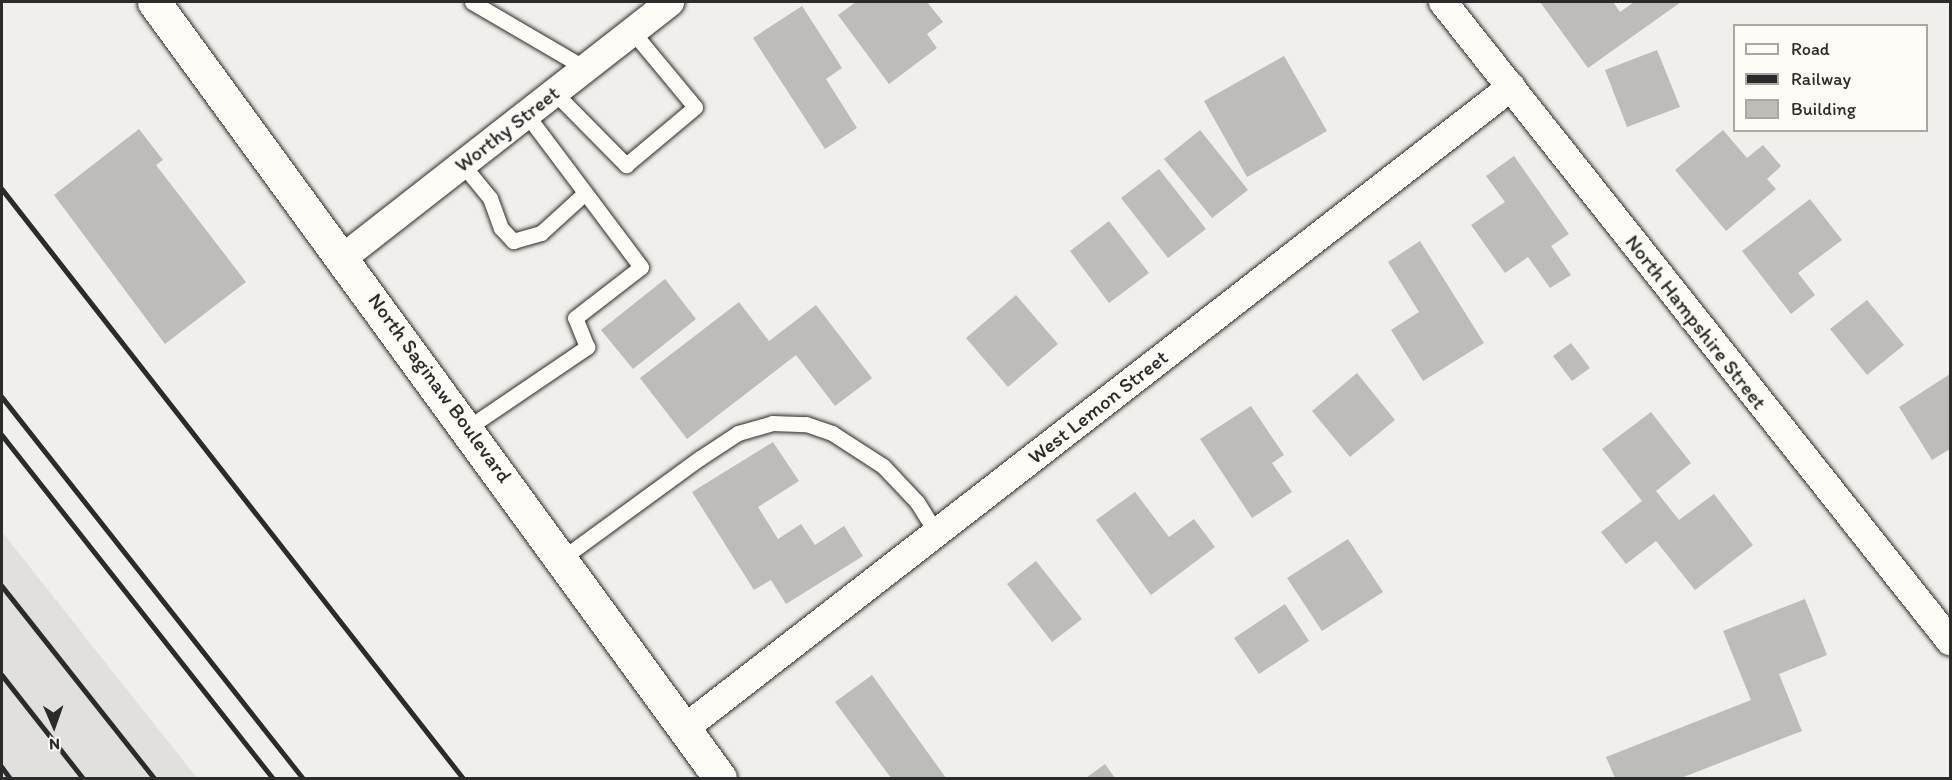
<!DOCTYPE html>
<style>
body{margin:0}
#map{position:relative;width:1952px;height:780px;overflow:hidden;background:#f0efeb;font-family:Itim,sans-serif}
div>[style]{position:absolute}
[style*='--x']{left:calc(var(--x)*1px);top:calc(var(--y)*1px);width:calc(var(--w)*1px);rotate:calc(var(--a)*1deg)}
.built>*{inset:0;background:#e1e0dc}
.building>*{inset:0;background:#bdbcb8}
.roads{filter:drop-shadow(0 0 2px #2b2b2b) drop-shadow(0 0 2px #2b2b2b)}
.lane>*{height:15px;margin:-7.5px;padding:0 7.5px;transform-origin:7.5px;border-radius:7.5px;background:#fdfcf7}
.street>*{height:28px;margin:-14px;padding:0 14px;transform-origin:14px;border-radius:14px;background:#fdfcf7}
.primary>*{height:33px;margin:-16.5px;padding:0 16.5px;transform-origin:16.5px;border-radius:16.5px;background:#fdfcf7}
.rail>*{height:4.5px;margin:-2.25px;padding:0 2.25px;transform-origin:2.25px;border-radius:2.25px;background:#2b2b2b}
span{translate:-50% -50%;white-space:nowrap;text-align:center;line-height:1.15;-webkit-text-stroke:4.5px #fdfcf7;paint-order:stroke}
.street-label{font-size:21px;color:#2b2b2b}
.frame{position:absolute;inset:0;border:3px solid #2b2b2b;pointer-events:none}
.legend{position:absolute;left:1733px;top:24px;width:195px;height:108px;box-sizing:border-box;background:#fdfcf7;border:2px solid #a9a8a5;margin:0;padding:8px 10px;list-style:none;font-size:18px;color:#2b2b2b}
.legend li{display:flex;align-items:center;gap:12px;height:30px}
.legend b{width:30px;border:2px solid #a9a8a5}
.north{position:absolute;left:24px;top:696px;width:60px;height:60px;-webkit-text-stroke:4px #fdfcf7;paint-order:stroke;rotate:178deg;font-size:16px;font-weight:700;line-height:24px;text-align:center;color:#2b2b2b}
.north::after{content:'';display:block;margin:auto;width:21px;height:27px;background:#2b2b2b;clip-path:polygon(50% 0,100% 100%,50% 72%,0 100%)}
</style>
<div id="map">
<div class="built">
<i style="clip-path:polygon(2px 532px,197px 778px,2px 778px)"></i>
</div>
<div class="building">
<i style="clip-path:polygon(856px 2px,927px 2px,943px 22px,927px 34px,937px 48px,889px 84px,838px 15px)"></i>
<i style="clip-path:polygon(1540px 2px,1613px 2px,1620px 12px,1634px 2px,1681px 2px,1588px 68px)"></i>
<i style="clip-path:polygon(802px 6px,842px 68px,826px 79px,857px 128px,825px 149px,753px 38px)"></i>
<i style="clip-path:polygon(1657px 50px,1680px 107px,1627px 127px,1605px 70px)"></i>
<i style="clip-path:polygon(1284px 56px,1327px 131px,1247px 177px,1204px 101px)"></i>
<i style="clip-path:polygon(139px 129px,163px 160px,156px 165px,246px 282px,165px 344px,54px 195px)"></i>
<i style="clip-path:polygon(1200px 130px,1248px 190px,1212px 218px,1164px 159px)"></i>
<i style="clip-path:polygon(1723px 130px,1747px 158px,1763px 145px,1781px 166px,1767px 179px,1776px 189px,1726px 231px,1675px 170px)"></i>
<i style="clip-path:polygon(1514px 156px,1569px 234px,1551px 246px,1571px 275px,1550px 288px,1528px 257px,1505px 273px,1471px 225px,1505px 202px,1486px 176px)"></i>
<i style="clip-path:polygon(1159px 169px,1206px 229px,1168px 258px,1121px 198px)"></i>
<i style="clip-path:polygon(1810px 199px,1842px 240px,1798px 273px,1815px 295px,1791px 314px,1742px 251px)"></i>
<i style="clip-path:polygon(1109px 221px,1149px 273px,1109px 303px,1070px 251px)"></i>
<i style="clip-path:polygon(1420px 241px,1484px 343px,1423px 381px,1391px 330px,1419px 312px,1388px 262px)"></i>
<i style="clip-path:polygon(665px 279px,696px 319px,633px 369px,601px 330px)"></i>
<i style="clip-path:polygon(1016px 295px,1058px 344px,1008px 387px,966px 338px)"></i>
<i style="clip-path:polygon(1867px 300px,1904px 345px,1867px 375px,1830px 329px)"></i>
<i style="clip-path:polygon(739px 302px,769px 341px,816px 305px,872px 378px,835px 406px,796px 355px,687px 439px,640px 378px)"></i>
<i style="clip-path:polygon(1571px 343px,1590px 368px,1572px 381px,1553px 356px)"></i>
<i style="clip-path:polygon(1357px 373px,1395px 420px,1350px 457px,1312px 411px)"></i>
<i style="clip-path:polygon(1950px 374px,1950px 449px,1932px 460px,1899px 407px)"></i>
<i style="clip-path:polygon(1251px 406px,1284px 455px,1272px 463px,1292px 492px,1252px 518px,1200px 439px)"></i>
<i style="clip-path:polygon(1651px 412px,1691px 463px,1656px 491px,1679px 520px,1714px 494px,1753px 545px,1695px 590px,1656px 541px,1626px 564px,1601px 532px,1642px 501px,1602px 449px)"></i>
<i style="clip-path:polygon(773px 442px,799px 481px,758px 507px,778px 539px,801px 524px,815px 545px,844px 526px,863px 556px,786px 604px,771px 580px,754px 590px,692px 492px)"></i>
<i style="clip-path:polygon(1135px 492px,1169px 537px,1194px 519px,1215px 547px,1151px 595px,1096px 520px)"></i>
<i style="clip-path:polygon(1348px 539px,1383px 592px,1322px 631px,1287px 578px)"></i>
<i style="clip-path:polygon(1036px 561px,1082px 619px,1052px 642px,1007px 584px)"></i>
<i style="clip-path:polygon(1805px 599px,1827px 655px,1779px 674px,1802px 731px,1681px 778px,1615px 778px,1606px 757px,1751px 700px,1723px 631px)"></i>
<i style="clip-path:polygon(1285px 604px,1309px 641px,1259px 674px,1234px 638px)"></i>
<i style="clip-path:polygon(872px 675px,946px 778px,891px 778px,835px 702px)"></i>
<i style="clip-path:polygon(1105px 764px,1115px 778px,1086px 778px)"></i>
</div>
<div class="roads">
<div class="lane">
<i style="--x:472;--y:2;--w:131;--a:30.3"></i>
<i style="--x:554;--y:92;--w:103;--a:45.4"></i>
<i style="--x:626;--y:165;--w:90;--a:-40"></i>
<i style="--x:695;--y:107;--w:99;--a:-129.7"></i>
<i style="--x:462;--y:164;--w:44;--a:50.5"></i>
<i style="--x:490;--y:198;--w:32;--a:70"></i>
<i style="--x:501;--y:228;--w:18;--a:47"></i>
<i style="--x:513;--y:241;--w:29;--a:-16"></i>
<i style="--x:541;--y:233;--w:59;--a:-42.3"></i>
<i style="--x:469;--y:427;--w:143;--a:-34.1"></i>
<i style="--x:587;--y:347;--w:31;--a:-112"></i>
<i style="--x:575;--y:318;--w:83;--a:-37.7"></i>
<i style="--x:641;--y:267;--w:191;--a:-126.9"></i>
<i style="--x:564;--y:557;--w:168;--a:-36.1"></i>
<i style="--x:700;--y:458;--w:45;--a:-33.3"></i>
<i style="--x:738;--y:433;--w:35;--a:-16"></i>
<i style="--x:772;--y:423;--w:34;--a:2"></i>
<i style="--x:806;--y:424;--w:28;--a:19"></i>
<i style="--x:832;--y:433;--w:61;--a:32.9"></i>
<i style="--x:883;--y:466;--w:50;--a:46.6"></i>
<i style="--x:917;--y:502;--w:36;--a:58"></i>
</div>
<div class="street">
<i style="--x:1443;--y:2;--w:816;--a:51.57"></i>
<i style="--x:344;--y:257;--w:414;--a:-38"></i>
<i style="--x:685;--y:728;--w:1046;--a:-37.81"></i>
</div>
<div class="primary">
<i style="--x:154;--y:2;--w:960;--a:53.89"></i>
</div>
</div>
<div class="rail">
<i style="--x:2;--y:189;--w:748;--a:51.95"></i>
<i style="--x:2;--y:397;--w:486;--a:51.7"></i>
<i style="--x:2;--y:435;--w:437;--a:51.7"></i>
<i style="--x:2;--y:586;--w:245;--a:51.6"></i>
<i style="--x:2;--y:675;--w:131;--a:51.8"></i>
<i style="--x:2;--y:767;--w:14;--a:54"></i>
</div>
<div class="street-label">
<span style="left:507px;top:129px;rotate:-38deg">Worthy Street</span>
<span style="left:1696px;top:322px;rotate:52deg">North Hampshire Street</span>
<span style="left:440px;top:388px;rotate:54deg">North Saginaw Boulevard</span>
<span style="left:1098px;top:407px;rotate:-38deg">West Lemon Street</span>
</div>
<div class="frame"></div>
<ul class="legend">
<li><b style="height:8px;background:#fdfcf7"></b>Road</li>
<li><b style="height:8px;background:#2b2b2b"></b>Railway</li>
<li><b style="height:16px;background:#bdbcb8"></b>Building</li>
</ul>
<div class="north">N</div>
</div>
